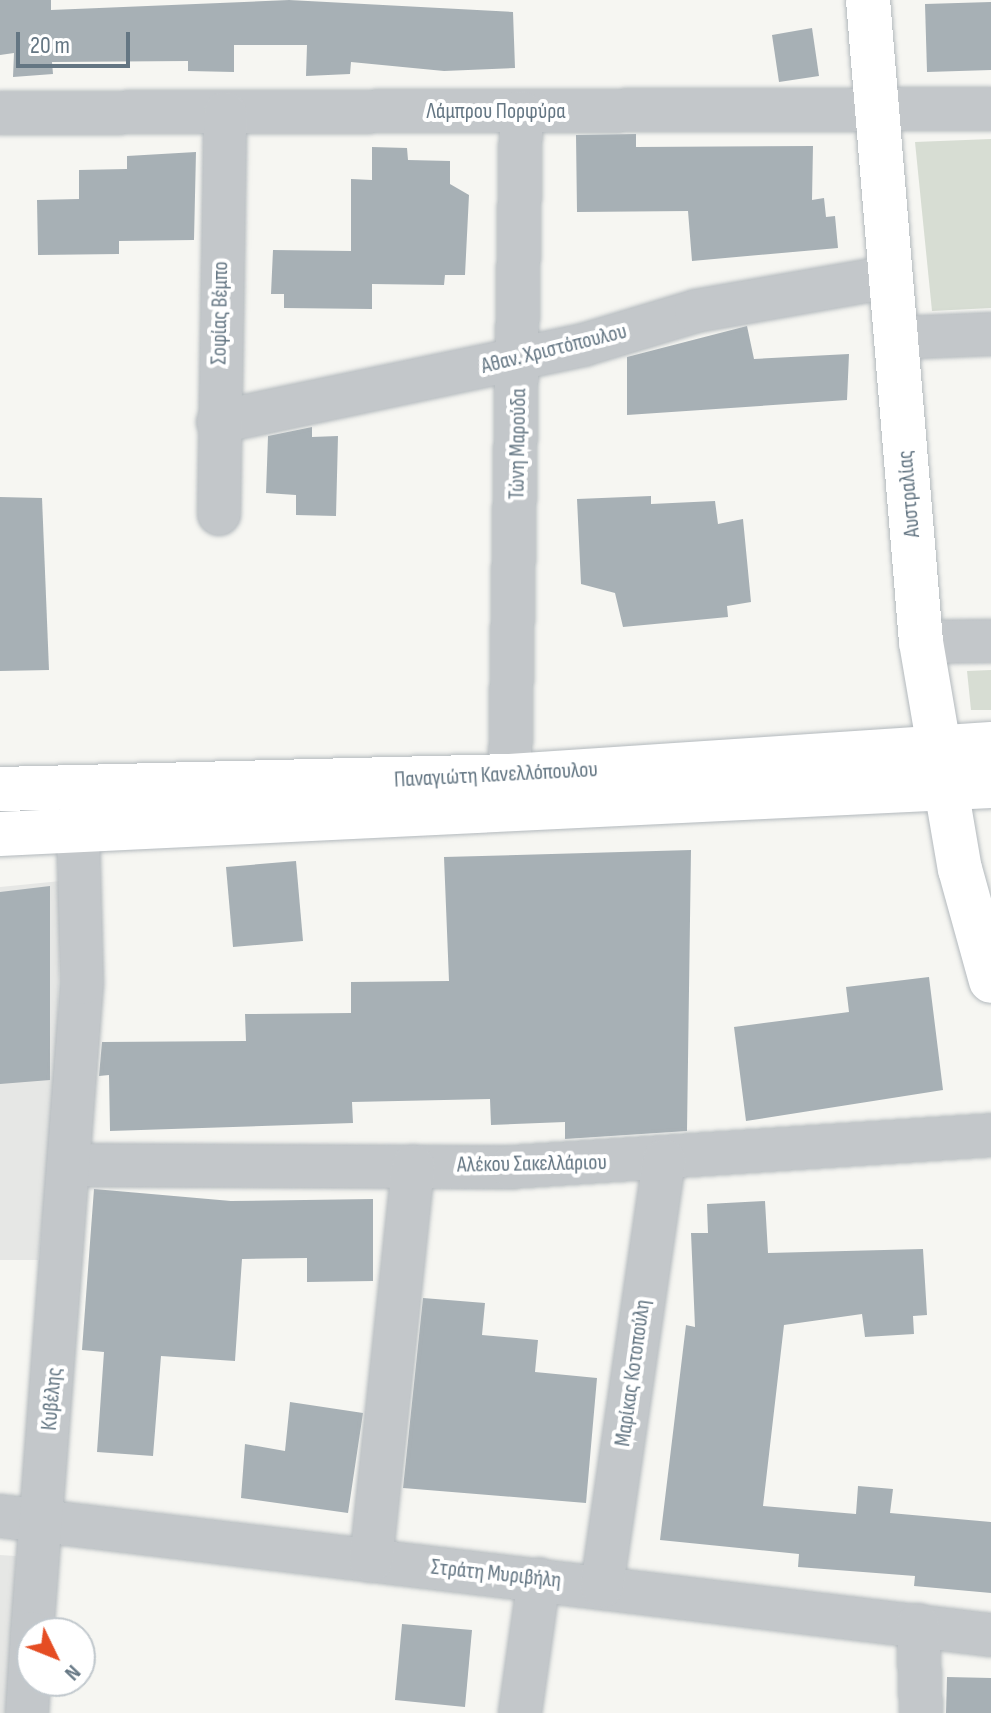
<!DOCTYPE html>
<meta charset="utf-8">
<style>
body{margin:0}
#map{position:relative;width:991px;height:1713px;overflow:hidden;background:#f6f6f2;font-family:"Sofia Sans Condensed",sans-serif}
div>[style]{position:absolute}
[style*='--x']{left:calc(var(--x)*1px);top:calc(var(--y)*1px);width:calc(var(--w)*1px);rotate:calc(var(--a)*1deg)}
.built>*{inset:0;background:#e6e7e5}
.green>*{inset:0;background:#d7ddd3}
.building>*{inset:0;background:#a7b0b5}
.roads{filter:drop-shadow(0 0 2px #b3b9bd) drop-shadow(0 0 2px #b3b9bd)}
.street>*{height:42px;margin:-21px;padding:0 21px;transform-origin:21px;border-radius:21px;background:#c3c7ca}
.secondary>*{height:44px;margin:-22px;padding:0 22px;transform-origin:22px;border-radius:22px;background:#fff}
.primary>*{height:44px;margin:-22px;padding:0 22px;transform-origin:22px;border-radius:22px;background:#fff}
span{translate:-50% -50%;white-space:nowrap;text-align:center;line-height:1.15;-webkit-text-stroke:8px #fff;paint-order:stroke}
.street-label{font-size:22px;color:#647683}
.north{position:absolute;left:16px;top:1617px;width:80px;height:80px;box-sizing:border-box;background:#fff;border:2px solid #c1c8cd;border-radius:50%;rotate:133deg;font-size:22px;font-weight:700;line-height:32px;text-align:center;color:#647683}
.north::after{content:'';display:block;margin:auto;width:28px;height:36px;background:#e54d23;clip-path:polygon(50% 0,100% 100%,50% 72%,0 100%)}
.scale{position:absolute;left:16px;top:32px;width:114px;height:36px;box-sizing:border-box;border:4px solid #647683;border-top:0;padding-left:10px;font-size:24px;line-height:28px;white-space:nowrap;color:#647683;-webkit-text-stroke:6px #fff;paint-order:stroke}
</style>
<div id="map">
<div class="built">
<i style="clip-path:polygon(61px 881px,56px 1098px,38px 1260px,0 1260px,0 887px)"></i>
<i style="clip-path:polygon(0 1555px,16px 1556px,9px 1713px,0 1713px)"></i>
</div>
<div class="green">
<i style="clip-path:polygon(991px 139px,991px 308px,932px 311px,915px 142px)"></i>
<i style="clip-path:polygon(991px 670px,991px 710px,971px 710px,967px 671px)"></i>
</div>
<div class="building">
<i style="clip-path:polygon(0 0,51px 0,51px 10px,289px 0,513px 12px,515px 68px,444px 71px,351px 62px,350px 74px,306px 76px,307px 45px,234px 45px,234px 72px,188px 71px,188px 61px,52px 62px,53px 74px,13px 77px,14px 53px,0 55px)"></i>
<i style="clip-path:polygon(991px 2px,991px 70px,927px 72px,925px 4px)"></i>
<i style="clip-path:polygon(812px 28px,819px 76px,779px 82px,772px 35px)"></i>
<i style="clip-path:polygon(636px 134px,636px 147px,813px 146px,812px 200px,824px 198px,826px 217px,835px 216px,838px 248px,692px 261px,688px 211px,577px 212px,576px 135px)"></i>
<i style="clip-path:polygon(372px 147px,407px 148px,408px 160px,450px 161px,450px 184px,469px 195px,465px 275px,445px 275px,444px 285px,372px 284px,372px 309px,284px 308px,284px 294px,271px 294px,273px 250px,351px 251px,351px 179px,372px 180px)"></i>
<i style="clip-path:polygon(196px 152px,194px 240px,119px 241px,119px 254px,38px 255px,37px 200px,79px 199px,79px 170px,127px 169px,127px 156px)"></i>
<i style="clip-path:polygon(747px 326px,754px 359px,849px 354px,847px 400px,627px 415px,627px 357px)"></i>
<i style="clip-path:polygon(312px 427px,312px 437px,338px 436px,336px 516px,296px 515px,296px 495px,266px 493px,268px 436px)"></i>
<i style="clip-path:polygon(651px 496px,651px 504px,715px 501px,718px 524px,743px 519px,751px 602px,727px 606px,728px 617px,623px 627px,615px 593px,581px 584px,577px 499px)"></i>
<i style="clip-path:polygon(0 497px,42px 498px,49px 670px,0 671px)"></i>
<i style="clip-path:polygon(691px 850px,687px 1131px,565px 1139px,565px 1122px,491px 1125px,490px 1099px,352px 1102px,353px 1123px,110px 1131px,109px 1075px,99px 1076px,102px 1042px,246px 1041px,245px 1014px,351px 1013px,351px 982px,449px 981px,444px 857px)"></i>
<i style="clip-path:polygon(296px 861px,303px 941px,233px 947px,226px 867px)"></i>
<i style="clip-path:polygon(50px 886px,50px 1080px,0 1084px,0 892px)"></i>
<i style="clip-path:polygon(929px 977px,943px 1090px,746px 1121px,734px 1027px,849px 1012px,846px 987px)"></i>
<i style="clip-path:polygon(94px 1189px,231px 1201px,373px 1199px,373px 1281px,307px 1282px,307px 1258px,242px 1259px,235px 1361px,161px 1356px,153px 1456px,97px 1452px,104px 1352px,82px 1350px)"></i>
<i style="clip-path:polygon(765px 1201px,768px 1253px,923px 1249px,927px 1315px,913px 1316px,914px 1334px,865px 1337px,862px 1314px,784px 1325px,763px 1506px,856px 1514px,858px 1486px,893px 1489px,890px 1513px,991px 1522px,991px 1593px,914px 1586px,915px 1576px,798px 1567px,799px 1554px,660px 1540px,686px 1325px,695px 1327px,691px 1233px,708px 1233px,707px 1204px)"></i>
<i style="clip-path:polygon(423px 1298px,485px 1303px,482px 1335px,538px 1340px,535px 1372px,597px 1378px,586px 1503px,403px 1488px)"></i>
<i style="clip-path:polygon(290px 1402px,363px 1413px,348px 1513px,241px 1498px,245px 1444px,285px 1451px)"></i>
<i style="clip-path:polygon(402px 1624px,472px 1630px,465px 1707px,395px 1700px)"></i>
<i style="clip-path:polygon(947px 1677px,991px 1678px,991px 1713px,946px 1713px)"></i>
</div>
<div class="roads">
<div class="street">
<i style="--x:0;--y:113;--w:991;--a:-0.23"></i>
<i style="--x:896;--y:338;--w:95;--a:-2.4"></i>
<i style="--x:218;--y:422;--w:373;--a:-11.9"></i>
<i style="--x:583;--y:345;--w:118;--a:-16.7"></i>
<i style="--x:696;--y:311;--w:196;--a:-10"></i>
<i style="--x:219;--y:514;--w:401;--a:-89.1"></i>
<i style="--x:921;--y:642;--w:70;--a:-0.8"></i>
<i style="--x:510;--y:776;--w:664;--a:-89.05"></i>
<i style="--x:71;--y:1165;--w:441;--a:0.3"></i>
<i style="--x:512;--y:1167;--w:480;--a:-3.8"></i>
<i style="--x:0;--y:1516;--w:998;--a:6.85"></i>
<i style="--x:371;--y:1561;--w:397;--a:-83.9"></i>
<i style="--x:602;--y:1586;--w:430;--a:-81.7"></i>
<i style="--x:918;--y:1625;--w:88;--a:88"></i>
<i style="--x:32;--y:1633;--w:652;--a:-85.6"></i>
<i style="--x:82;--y:983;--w:154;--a:-91.5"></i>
<i style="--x:27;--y:1713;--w:80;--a:-86.4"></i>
<i style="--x:520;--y:1713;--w:135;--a:-81.9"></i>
</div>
<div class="secondary">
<i style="--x:868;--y:0;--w:644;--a:85.28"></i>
<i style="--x:921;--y:642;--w:230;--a:80.3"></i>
<i style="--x:960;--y:869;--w:116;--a:74.5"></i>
</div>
<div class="primary">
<i style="--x:0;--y:789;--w:510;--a:-1.46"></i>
<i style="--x:510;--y:776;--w:482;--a:-3.8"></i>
<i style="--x:0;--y:834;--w:992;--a:-2.77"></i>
</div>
</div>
<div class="street-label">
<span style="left:496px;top:112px">Λάμπρου Πορφύρα</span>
<span style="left:220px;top:313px;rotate:-89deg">Σοφίας Βέμπο</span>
<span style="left:554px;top:349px;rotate:-14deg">Αθαν. Χριστόπουλου</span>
<span style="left:518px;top:444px;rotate:-89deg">Τώνη Μαρούδα</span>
<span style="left:909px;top:494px;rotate:-95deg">Αυστραλίας</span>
<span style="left:496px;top:775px;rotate:-3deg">Παναγιώτη Κανελλόπουλου</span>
<span style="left:532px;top:1164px;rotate:-1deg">Αλέκου Σακελλάριου</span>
<span style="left:633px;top:1373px;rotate:-82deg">Μαρίκας Κοτοπούλη</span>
<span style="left:52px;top:1399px;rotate:-85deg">Κυβέλης</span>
<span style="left:496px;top:1574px;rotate:6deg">Στράτη Μυριβήλη</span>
</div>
<div class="north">N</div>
<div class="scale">20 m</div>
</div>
